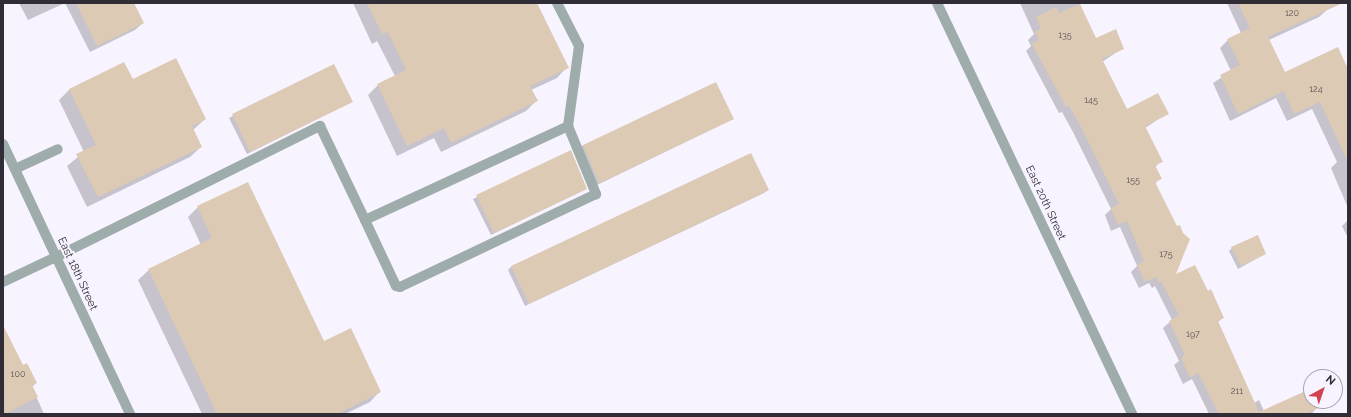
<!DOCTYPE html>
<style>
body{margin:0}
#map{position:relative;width:1351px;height:417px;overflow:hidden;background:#f8f4ff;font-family:Raleway,sans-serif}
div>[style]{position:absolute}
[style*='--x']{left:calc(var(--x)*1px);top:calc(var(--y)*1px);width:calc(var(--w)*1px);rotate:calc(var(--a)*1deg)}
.shadow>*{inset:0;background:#0003}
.building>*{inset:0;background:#ddcab5}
.lane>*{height:10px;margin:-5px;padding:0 5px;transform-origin:5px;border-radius:5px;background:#9eacab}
.street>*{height:10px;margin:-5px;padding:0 5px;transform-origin:5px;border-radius:5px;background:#9eacab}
span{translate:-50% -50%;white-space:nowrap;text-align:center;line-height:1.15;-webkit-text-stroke:4px #f8f4ff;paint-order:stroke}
.number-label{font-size:9px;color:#5c5456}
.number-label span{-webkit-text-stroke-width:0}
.street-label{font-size:11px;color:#312d37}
.frame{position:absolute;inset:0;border:4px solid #312d37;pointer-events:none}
.north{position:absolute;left:1303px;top:369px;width:40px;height:40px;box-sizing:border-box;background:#f8f4ff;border:1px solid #a8a4af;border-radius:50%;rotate:40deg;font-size:11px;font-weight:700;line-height:16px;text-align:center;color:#312d37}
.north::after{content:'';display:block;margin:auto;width:14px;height:18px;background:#d1414f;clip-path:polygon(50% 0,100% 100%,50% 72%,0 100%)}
</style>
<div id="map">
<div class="shadow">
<i style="clip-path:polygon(19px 3px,65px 3px,28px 20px)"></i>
<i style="clip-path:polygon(65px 3px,133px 3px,143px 23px,135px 30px,90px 52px)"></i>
<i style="clip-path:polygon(353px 3px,536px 3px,567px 67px,557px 78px,531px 90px,536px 101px,526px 111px,441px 152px,434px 138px,397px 156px,368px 95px,378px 85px,395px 76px,377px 41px,372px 44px)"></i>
<i style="clip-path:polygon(1020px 3px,1079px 3px,1096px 39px,1123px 48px,1102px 62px,1127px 110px,1168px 113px,1145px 128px,1161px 161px,1155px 167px,1160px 178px,1155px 184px,1174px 276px,1222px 318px,1217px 323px,1254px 403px,1259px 400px,1264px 411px,1310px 391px,1311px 401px,1314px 401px,1317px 408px,1311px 414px,1209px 414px,1192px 379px,1183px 384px,1174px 365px,1179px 361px,1163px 328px,1172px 320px,1155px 286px,1152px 288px,1149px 283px,1139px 288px,1131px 272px,1137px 266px,1120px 227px,1111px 231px,1105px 215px,1111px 209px,1073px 132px,1062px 112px,1059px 113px,1026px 51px,1031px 46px,1028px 40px,1034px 34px)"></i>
<i style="clip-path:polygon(1227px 3px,1324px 3px,1327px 10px,1319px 17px,1269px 40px,1285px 73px,1348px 71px,1348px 208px,1331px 168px,1337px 162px,1312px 109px,1287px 121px,1276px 98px,1230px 121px,1213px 83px,1231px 71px,1220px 48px,1228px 40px,1241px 33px)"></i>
<i style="clip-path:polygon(334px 66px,351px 102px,247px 154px,229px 118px)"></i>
<i style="clip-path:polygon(132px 80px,205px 119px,193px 130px,201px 147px,190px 157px,87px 207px,67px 166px,84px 152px,59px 100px,70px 89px)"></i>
<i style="clip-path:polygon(733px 119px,595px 186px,580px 149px,583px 145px)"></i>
<i style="clip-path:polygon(570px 152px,586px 189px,491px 235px,473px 199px)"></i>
<i style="clip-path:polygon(750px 154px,768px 190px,764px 193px,525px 306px,508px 270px,511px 267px)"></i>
<i style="clip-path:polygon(198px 207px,323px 343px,380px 391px,370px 402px,345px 414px,202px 414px,138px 280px,149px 270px,201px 245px,188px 217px)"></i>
<i style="clip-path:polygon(1348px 220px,1348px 238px,1342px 226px)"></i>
<i style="clip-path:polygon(1232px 248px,1265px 254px,1238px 269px,1229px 251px)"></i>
<i style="clip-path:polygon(12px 346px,22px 366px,36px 383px,32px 387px,44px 414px,3px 414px,3px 350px)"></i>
</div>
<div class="building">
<i style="clip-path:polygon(76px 3px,134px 3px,144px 23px,97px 46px)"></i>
<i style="clip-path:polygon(367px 3px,537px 3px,569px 68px,530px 86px,538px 101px,451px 143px,444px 128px,407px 146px,377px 84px,406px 70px,388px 32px,382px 34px)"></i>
<i style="clip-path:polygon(1238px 3px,1343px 3px,1268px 37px,1285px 72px,1338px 47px,1348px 69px,1348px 162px,1320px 102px,1294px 114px,1284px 91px,1238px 114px,1220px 75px,1240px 65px,1227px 39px,1250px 28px)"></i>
<i style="clip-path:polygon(1080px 4px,1096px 38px,1116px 29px,1124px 49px,1102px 59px,1127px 109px,1158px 93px,1169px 114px,1145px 126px,1163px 162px,1155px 165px,1162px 179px,1155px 182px,1177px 226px,1180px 225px,1183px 233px,1190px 239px,1176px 274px,1195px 265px,1208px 291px,1211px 289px,1224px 318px,1218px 321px,1259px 412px,1310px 389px,1311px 401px,1315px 401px,1318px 408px,1306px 414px,1219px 414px,1198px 373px,1190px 378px,1181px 358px,1185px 355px,1169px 321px,1179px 315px,1161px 281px,1159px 283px,1156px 277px,1145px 282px,1137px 265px,1144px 261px,1127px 221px,1118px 225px,1111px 208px,1119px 204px,1080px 125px,1069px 106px,1066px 107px,1032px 44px,1039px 40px,1035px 32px,1041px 29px,1036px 17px,1056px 7px,1059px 13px)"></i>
<i style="clip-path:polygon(176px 58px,206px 119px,192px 126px,202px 147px,98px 197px,76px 154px,96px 145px,69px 89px,124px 62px,133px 79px)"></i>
<i style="clip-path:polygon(334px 64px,353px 102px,250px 152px,232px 114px)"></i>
<i style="clip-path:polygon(716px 82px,734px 119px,599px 183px,583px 145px)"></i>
<i style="clip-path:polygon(571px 150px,587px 189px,494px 233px,476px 195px)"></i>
<i style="clip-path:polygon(751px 153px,769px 190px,529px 304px,511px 266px)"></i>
<i style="clip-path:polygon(248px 182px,324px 341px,351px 328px,381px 392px,337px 414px,217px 414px,148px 269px,212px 238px,197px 206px)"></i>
<i style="clip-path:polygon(1258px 235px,1266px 254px,1241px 266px,1231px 247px)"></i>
<i style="clip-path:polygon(3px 325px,23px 365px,27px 363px,37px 383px,32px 385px,38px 397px,5px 414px)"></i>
</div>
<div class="lane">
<i style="--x:557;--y:3;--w:48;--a:62.9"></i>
<i style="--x:579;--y:46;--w:81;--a:97.8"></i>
<i style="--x:568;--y:126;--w:74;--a:67.6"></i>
<i style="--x:596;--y:194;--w:217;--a:154.6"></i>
<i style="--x:400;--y:287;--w:4;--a:-166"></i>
<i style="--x:396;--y:286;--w:73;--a:-115.2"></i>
<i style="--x:365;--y:220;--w:224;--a:-24.8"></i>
<i style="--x:15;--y:169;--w:47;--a:-24.9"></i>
<i style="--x:56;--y:257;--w:295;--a:-26.4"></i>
<i style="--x:320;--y:126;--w:104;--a:64.4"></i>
</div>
<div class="street">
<i style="--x:937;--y:3;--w:455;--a:64.6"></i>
<i style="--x:3;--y:144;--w:298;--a:64.8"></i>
<i style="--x:3;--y:282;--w:59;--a:-25.3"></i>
</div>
<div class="number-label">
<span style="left:1292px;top:13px">120</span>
<span style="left:1065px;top:35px">135</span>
<span style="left:1316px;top:89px">124</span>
<span style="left:1091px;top:100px">145</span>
<span style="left:1133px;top:180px">155</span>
<span style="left:1166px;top:254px">175</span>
<span style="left:1193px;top:334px">197</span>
<span style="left:18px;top:374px">100</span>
<span style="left:1237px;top:391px">211</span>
</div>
<div class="street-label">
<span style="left:1045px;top:203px;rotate:65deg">East 20th Street</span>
<span style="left:77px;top:274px;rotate:65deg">East 18th Street</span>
</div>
<div class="frame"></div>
<div class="north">N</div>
</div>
